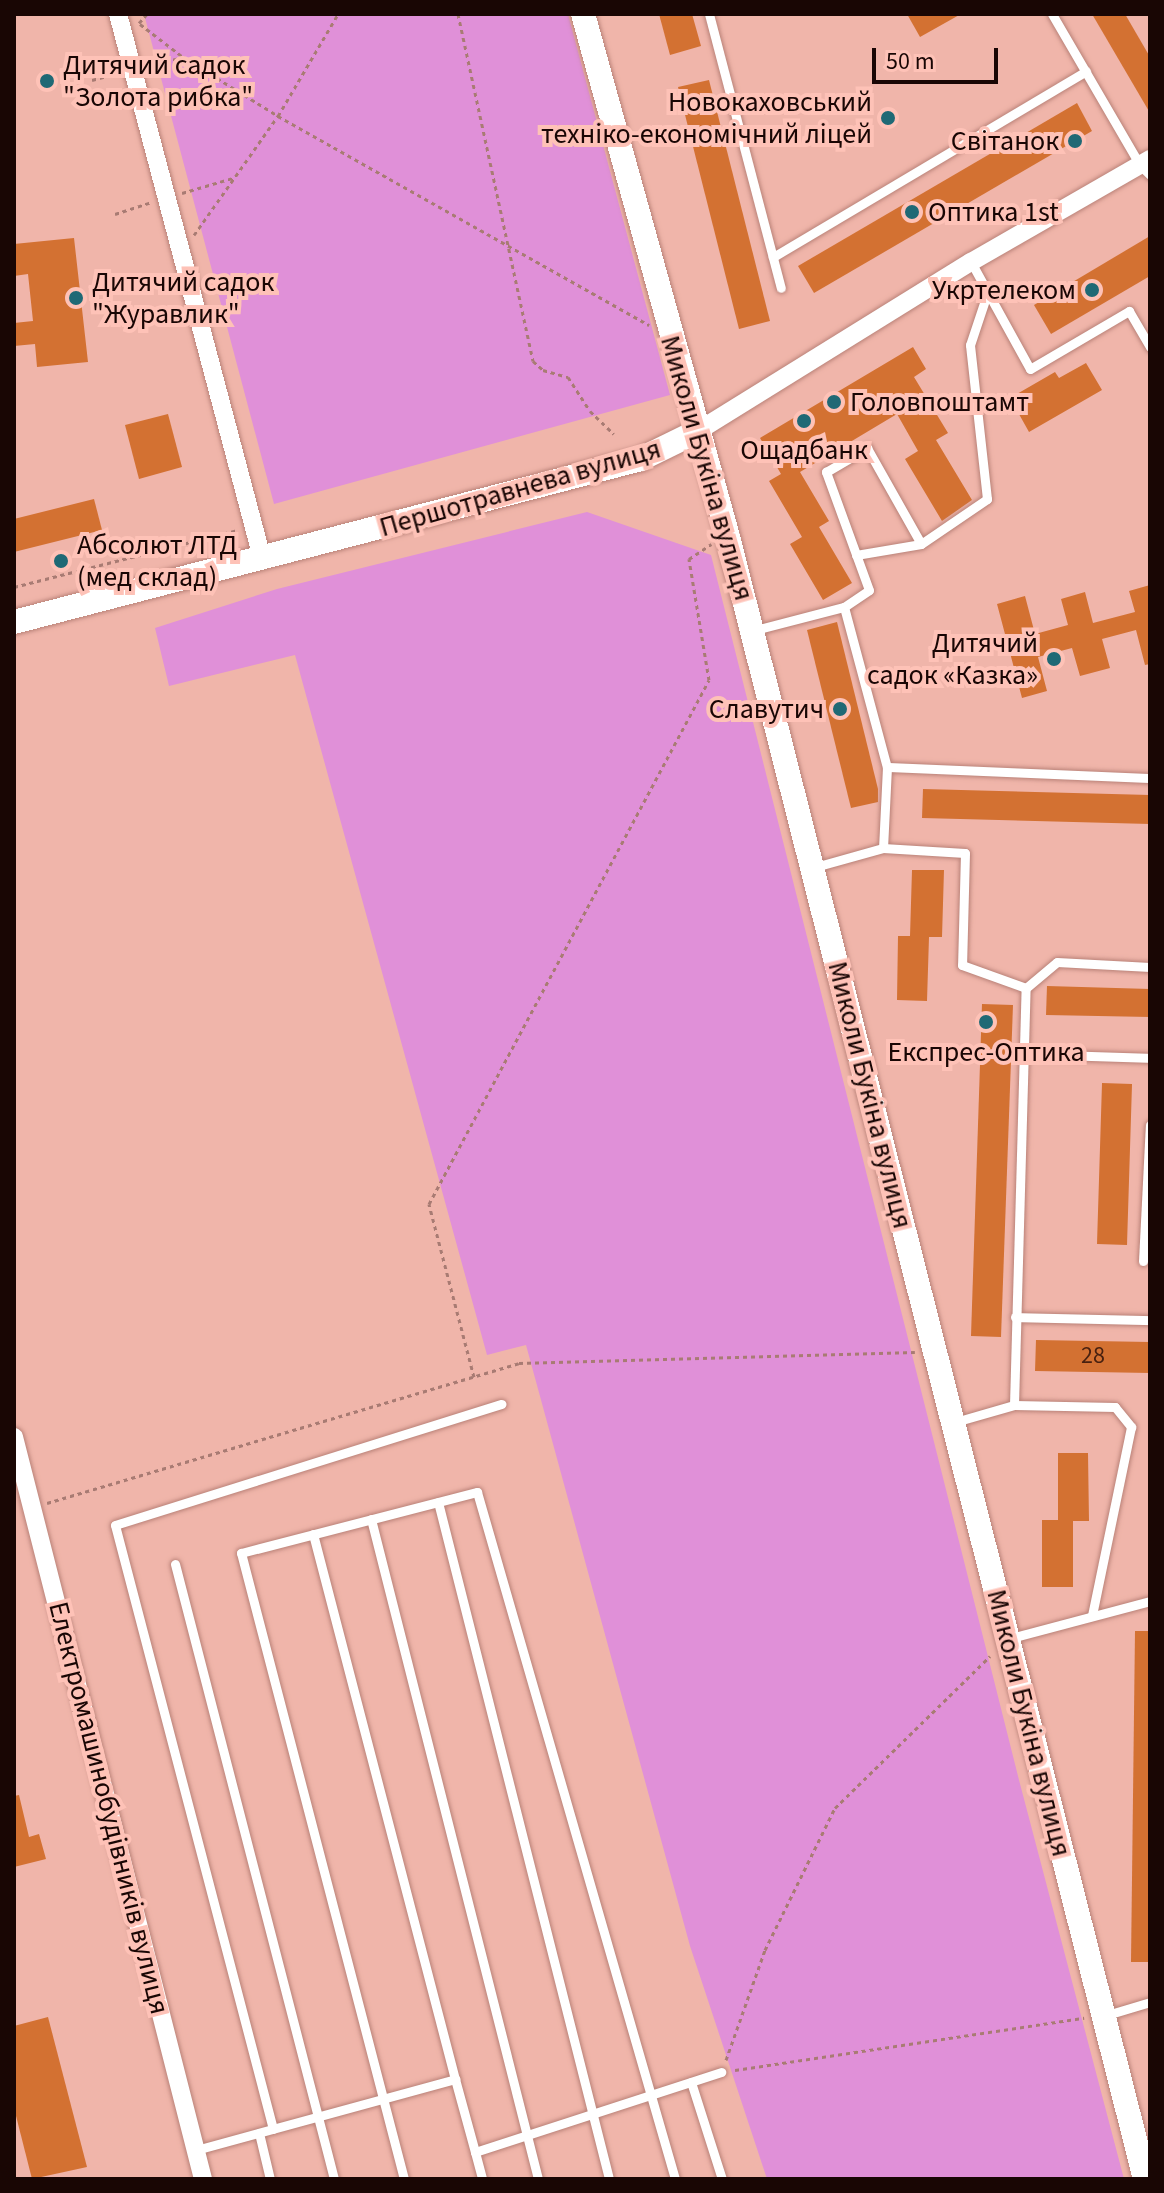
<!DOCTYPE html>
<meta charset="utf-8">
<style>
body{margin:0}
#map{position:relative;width:1164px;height:2193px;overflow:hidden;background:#f0b5aa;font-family:"Source Sans 3",sans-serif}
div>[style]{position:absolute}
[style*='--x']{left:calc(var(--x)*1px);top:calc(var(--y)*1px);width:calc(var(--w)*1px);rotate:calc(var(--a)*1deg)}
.green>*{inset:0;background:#e090d8}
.building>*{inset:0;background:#d37132}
.path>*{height:3px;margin-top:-1.5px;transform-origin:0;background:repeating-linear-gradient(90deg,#a87b73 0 4px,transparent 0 8px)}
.roads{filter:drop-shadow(0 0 2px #b98278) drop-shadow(0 0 2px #b98278)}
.service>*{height:9px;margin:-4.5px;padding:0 4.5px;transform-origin:4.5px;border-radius:4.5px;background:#fff}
.minor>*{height:18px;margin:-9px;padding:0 9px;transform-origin:9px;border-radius:9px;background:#fff}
.tertiary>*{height:24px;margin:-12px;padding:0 12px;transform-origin:12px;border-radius:12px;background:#fff}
.dots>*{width:22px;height:22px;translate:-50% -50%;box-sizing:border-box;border:4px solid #fec2b7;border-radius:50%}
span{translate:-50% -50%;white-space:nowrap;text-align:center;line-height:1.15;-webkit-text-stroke:8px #fec2b7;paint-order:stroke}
.number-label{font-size:24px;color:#482110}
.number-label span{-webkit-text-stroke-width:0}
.poi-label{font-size:28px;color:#190604}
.left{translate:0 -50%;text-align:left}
.right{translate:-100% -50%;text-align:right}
.street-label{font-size:28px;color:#190604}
.frame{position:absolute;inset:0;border:16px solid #190604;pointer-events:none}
.scale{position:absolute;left:872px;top:48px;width:126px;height:36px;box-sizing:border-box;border:4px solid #190604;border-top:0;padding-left:10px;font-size:24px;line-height:28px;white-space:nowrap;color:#190604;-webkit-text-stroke:6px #fec2b7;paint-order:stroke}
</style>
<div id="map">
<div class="green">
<i style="clip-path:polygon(144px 14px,568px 14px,670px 395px,274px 504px)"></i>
<i style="clip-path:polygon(587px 512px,711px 555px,1019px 1780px,1124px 2179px,767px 2179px,690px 1946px,526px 1345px,487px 1355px,295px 655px,169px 686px,155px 628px,277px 589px)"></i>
</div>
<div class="building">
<i style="clip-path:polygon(659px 14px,692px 14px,701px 46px,670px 55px)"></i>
<i style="clip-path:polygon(907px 14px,961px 14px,920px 37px)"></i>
<i style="clip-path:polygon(1092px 14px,1125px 14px,1150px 57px,1150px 113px)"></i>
<i style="clip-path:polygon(709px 80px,770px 321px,739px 329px,678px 87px)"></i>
<i style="clip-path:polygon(1077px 103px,1092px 131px,814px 293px,798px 266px)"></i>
<i style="clip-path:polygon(1150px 236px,1150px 276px,1051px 334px,1034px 305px)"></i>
<i style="clip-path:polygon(74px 238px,88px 362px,37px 367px,35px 344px,14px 346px,14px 323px,33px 321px,28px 274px,14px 276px,14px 244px)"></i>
<i style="clip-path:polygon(913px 347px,926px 369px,914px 377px,948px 433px,936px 440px,972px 500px,942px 521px,905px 459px,918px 451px,897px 414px,800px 472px,829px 521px,819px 527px,852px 583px,823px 600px,790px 544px,802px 537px,769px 481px,781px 474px,760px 438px)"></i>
<i style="clip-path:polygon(1086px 363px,1102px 390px,1029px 432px,1010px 398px,1055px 372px,1059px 378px)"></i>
<i style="clip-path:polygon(168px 414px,182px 467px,139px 479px,125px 425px)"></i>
<i style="clip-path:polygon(94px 499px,102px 530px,14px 552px,14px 519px)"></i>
<i style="clip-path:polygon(1150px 585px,1150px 664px,1145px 665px,1136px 630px,1102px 639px,1110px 668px,1080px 676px,1072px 648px,1038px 657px,1047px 691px,1022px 698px,997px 604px,1025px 596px,1035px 634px,1068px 625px,1061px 599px,1085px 592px,1093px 623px,1135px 612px,1129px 591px)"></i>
<i style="clip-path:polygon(837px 622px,878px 789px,878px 802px,851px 808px,807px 630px)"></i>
<i style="clip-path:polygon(923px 789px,1150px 795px,1150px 824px,922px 818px)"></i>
<i style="clip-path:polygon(912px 870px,944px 870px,942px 937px,929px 937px,927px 1001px,897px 1000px,898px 936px,910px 936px)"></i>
<i style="clip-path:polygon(1047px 986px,1150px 989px,1150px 1017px,1046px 1015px)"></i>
<i style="clip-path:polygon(982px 1004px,1013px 1005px,1001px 1337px,971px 1336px)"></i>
<i style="clip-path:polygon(1102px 1083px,1132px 1084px,1127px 1245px,1097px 1244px)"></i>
<i style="clip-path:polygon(1036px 1340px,1150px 1342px,1150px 1373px,1035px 1371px)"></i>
<i style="clip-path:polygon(1058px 1453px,1088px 1453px,1089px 1521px,1073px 1521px,1073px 1587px,1042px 1587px,1042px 1520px,1058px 1520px)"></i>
<i style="clip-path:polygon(1135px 1631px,1150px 1631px,1150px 1962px,1131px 1962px)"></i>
<i style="clip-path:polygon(19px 1795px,29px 1837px,39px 1834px,46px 1859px,14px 1867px,14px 1796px)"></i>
<i style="clip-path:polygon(48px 2017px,87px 2167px,32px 2179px,14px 2108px,14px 2026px)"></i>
</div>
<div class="path">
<i style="--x:458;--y:14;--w:355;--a:77.8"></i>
<i style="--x:533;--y:361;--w:13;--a:42"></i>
<i style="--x:543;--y:370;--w:26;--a:16"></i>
<i style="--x:568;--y:377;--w:40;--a:57.1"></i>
<i style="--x:590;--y:411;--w:33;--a:44"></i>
<i style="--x:139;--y:23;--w:12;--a:-48"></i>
<i style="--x:140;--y:24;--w:54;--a:37.5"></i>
<i style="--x:183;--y:57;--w:112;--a:31.8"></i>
<i style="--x:278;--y:116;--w:426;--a:29.4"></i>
<i style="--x:150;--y:65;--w:32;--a:-13"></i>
<i style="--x:92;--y:80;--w:24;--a:-15"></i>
<i style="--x:182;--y:193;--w:56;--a:-16.5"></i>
<i style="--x:115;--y:214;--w:39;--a:-18"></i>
<i style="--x:194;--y:235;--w:146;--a:-54.8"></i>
<i style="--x:278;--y:116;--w:118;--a:-59.5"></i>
<i style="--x:14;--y:587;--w:230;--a:-14.3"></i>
<i style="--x:474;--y:1377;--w:179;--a:-104.6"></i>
<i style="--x:429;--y:1204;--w:594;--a:-61.88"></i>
<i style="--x:709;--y:680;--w:123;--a:-99.4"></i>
<i style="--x:689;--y:559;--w:27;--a:-34"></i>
<i style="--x:47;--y:1503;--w:492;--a:-16.5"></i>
<i style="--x:519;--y:1363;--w:396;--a:-1.6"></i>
<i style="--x:726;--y:2060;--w:117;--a:-70.5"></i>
<i style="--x:765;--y:1950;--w:158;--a:-63.8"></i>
<i style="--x:835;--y:1808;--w:217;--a:-44.4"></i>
<i style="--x:735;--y:2070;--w:353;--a:-8.5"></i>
</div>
<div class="roads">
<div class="service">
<i style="--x:709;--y:14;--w:283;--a:75.3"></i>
<i style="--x:1052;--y:14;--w:175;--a:59.8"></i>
<i style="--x:1140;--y:165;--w:14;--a:45"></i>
<i style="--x:773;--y:257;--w:364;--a:-30.7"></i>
<i style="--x:971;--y:262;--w:122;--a:61.1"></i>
<i style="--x:1030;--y:369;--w:115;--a:-30.4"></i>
<i style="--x:1129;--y:311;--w:42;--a:59.7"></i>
<i style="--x:856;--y:555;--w:66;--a:-9.6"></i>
<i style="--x:921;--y:544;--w:80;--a:-34.3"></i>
<i style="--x:987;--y:499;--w:155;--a:-96.3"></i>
<i style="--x:970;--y:345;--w:57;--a:-71.6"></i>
<i style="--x:844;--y:607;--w:166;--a:75"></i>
<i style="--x:887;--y:767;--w:81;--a:92.8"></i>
<i style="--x:755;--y:630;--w:92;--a:-14.5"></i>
<i style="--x:844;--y:607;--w:30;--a:-34"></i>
<i style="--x:869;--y:590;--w:126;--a:-110"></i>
<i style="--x:826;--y:472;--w:48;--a:-30.3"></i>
<i style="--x:867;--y:448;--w:110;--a:60.6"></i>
<i style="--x:887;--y:767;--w:263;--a:2.4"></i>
<i style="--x:815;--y:867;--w:71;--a:-15.6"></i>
<i style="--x:883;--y:848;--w:82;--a:3.5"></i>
<i style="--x:965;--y:853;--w:112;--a:91.5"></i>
<i style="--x:962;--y:965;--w:68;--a:19.8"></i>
<i style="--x:1024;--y:1054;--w:126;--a:1.8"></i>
<i style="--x:1143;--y:1261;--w:136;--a:-87.1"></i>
<i style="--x:1015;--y:1317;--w:135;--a:1.3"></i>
<i style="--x:1014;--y:1405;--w:417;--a:-88.4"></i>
<i style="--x:1026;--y:988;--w:40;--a:-40"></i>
<i style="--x:1057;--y:962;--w:93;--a:3.1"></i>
<i style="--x:955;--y:1422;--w:61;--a:-16.1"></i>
<i style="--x:1014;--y:1405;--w:101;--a:1.1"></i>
<i style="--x:1115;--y:1407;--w:26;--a:51"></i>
<i style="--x:1131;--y:1427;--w:192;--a:101.7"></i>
<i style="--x:438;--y:1502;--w:698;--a:75.82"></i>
<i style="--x:371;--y:1519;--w:681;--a:75.8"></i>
<i style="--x:313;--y:1534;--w:563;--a:75.4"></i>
<i style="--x:175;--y:1564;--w:635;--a:75.5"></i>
<i style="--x:1011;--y:1638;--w:144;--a:-14.9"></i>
<i style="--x:1107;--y:2015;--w:45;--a:-16.8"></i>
<i style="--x:691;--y:2082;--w:102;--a:72.3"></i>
<i style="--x:273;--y:2129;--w:624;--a:-104.66"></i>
<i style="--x:115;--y:1525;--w:405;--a:-17.4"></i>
<i style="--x:259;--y:2133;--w:47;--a:76.6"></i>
<i style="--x:196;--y:2150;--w:269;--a:-15.3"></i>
<i style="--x:455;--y:2079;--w:76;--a:74.7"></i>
<i style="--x:475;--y:2152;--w:259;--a:-18"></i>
<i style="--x:475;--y:2152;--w:28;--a:75"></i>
<i style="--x:404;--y:2179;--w:647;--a:-104.59"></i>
<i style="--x:241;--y:1553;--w:244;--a:-14.5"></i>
<i style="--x:477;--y:1492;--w:715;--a:73.92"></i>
</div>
<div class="minor">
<i style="--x:118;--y:14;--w:563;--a:75.17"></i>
<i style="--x:698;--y:431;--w:321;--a:-31.8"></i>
<i style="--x:971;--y:262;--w:207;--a:-29.9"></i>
<i style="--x:14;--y:1437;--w:766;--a:75.71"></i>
</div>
<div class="tertiary">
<i style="--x:583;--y:14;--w:539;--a:74.49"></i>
<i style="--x:727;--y:533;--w:1698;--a:75.75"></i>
<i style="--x:14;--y:622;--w:648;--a:-14.57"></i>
<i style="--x:641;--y:459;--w:64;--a:-26.2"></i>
</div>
</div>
<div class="dots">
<i style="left:47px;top:81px;background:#206975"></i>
<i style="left:888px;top:118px;background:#206975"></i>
<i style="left:1075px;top:141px;background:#206975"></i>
<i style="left:912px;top:212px;background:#206975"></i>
<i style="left:1092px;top:290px;background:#206975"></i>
<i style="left:76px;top:298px;background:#206975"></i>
<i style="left:834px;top:402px;background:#206975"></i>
<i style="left:804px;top:421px;background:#206975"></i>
<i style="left:61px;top:561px;background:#206975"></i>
<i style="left:1054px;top:659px;background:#206975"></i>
<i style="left:840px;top:709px;background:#206975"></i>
<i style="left:986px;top:1022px;background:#206975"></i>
</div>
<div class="number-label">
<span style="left:1093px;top:1356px">28</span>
</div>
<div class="poi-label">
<span class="left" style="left:63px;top:81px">Дитячий садок<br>"Золота рибка"</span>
<span class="right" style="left:872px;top:118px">Новокаховський<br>техніко-економічний ліцей</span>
<span class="right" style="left:1059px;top:141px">Свiтанок</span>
<span class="left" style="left:928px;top:212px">Оптика 1st</span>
<span class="left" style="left:92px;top:298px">Дитячий садок<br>"Журавлик"</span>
<span class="right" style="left:1076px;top:290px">Укртелеком</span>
<span class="left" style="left:850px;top:402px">Головпоштамт</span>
<span style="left:804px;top:450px">Ощадбанк</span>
<span class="left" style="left:77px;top:561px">Абсолют ЛТД<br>(мед склад)</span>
<span class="right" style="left:1038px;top:659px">Дитячий<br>садок «Казка»</span>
<span class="right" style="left:824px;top:709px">Славутич</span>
<span style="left:986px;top:1052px">Експрес-Оптика</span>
</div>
<div class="street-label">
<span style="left:707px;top:468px;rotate:74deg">Миколи Букіна вулиця</span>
<span style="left:520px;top:488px;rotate:-16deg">Першотравнева вулиця</span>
<span style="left:870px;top:1095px;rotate:76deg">Миколи Букіна вулиця</span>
<span style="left:1029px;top:1723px;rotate:76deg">Миколи Букіна вулиця</span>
<span style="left:109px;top:1808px;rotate:76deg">Електромашинобудівників вулиця</span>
</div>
<div class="frame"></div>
<div class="scale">50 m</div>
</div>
